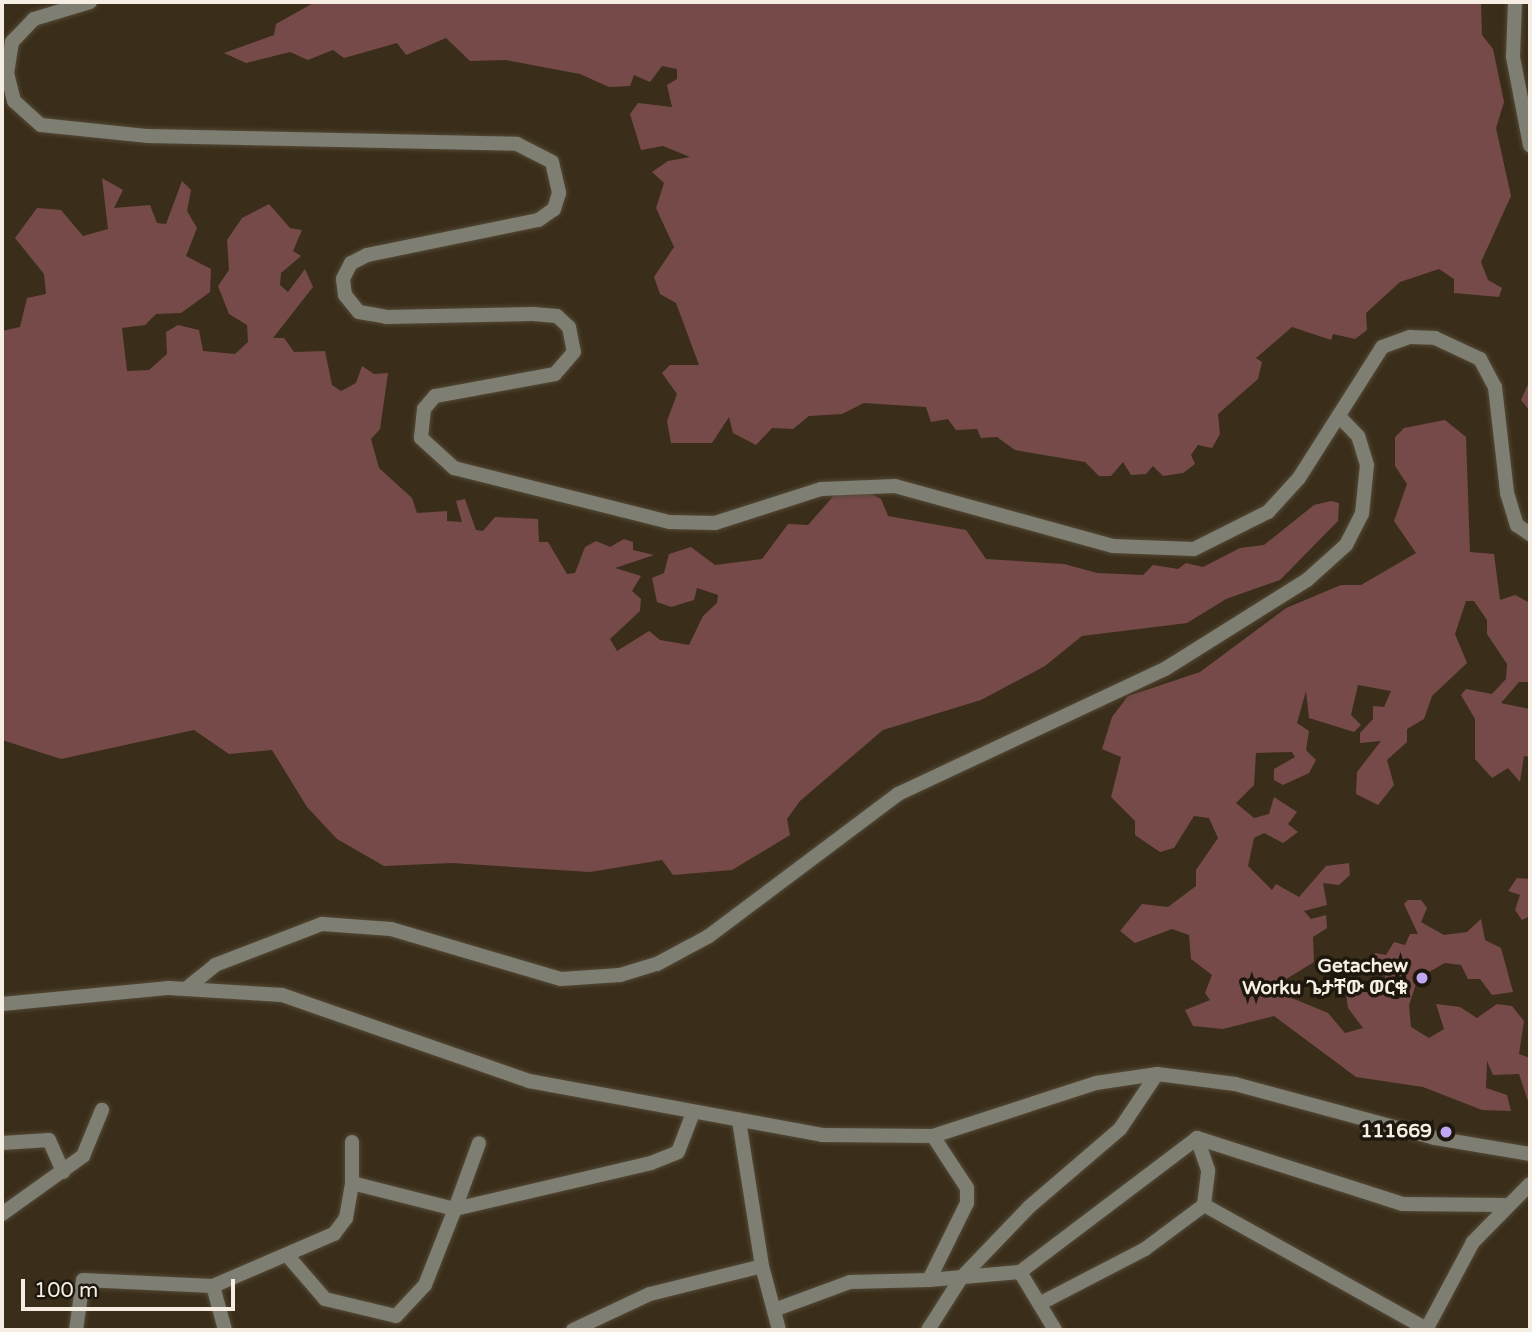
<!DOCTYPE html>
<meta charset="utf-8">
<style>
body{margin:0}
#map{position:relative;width:1532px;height:1332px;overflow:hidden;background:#3a2e1a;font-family:"Varela Round","Noto Sans Ethiopic",sans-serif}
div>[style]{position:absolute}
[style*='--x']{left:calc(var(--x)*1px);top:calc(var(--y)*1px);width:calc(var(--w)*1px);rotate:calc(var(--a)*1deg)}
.forest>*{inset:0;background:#764a48}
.roads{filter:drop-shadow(0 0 2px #544936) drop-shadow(0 0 2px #544936)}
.minor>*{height:14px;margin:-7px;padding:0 7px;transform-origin:7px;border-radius:7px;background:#7e7e73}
.tertiary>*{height:14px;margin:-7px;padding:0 7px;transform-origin:7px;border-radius:7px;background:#7e7e73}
.dots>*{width:19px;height:19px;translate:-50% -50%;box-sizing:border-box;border:4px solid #1d170e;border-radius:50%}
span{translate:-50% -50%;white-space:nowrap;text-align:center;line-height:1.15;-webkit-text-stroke:7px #1d170e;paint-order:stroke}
.poi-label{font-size:19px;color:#f6eee2;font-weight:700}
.right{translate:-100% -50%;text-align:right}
.frame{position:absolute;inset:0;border:4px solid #f6eee2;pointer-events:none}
.scale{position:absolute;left:21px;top:1279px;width:214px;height:32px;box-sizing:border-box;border:4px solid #f6eee2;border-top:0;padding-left:9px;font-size:21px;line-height:24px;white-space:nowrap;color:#f6eee2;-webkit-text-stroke:5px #1d170e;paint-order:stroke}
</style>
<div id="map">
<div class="forest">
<i style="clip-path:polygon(315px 2px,1481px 2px,1482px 35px,1493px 49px,1504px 102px,1496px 128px,1511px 196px,1481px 262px,1488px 280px,1502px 288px,1499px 297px,1454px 293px,1454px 279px,1439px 269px,1400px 282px,1366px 313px,1367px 330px,1355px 339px,1333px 334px,1331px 340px,1292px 327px,1256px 358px,1262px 362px,1258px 379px,1218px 414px,1220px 434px,1212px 448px,1198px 445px,1191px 455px,1195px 464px,1183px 473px,1163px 476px,1153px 466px,1146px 474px,1131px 475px,1123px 462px,1111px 476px,1099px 476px,1085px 462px,1015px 450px,997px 437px,981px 438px,977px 429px,956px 430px,948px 419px,931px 422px,926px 407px,864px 403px,842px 414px,809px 416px,793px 429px,772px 428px,756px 445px,733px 433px,729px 417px,712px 443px,671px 443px,667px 421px,677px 394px,662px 373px,670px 365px,699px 365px,676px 303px,660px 294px,654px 277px,674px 247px,656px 208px,664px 183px,652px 172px,668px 161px,690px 157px,663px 146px,641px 150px,630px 114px,638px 103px,672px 107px,667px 85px,677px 79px,677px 69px,662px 66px,650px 82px,634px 75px,630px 86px,609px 87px,580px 74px,506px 60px,470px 61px,446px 38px,406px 55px,397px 43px,344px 58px,333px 50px,308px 60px,290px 52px,246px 63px,224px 53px,274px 35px,276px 24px)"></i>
<i style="clip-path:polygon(102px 178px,123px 190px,114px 208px,150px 205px,157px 223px,166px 224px,182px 181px,191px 190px,187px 211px,197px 228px,186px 256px,211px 269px,210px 292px,181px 313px,156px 314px,145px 325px,122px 328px,127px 371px,149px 370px,167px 354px,166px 332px,178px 325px,199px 330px,203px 351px,235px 354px,248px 342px,247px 325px,229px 314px,218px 286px,229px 270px,227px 240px,242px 218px,269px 204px,290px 228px,302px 230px,293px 251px,301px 256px,281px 273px,280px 285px,288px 292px,305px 269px,313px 287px,273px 338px,284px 338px,294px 352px,325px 351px,332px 385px,341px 391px,356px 383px,362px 366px,374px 374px,388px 373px,380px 429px,371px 439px,379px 468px,412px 498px,417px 513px,447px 511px,447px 521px,462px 522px,456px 501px,465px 499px,476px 530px,483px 531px,495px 517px,538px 519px,539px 542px,548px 542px,567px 574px,575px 573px,585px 547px,596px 541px,610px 547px,624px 539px,633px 542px,633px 550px,654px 555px,615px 568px,641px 576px,632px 591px,641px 599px,640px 611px,610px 639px,617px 651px,649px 631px,660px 640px,689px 645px,703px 616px,717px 603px,718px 595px,697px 588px,694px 600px,671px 607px,657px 602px,652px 578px,664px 573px,669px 554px,691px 547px,715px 565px,762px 559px,788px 524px,808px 525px,837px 492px,871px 494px,881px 499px,888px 516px,966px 530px,986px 559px,1064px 564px,1097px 573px,1143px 575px,1153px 565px,1178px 569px,1186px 563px,1203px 567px,1240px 548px,1264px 545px,1314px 505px,1331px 501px,1339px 503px,1338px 521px,1280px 580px,1226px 599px,1187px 623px,1082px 636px,1045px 666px,981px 700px,883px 730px,800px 801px,787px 819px,790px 835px,732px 870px,673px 875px,662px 860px,590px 872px,452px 863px,384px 866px,337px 839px,307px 807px,272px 750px,229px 754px,194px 730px,61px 759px,2px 740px,2px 331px,20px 327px,27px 298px,46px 294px,44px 274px,15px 238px,37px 208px,61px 210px,83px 236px,108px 229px)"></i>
<i style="clip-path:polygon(1530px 380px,1530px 411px,1521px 400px)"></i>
<i style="clip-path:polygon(1445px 420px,1466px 437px,1470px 552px,1494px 554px,1500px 600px,1515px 595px,1530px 603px,1530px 682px,1519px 682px,1501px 703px,1530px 709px,1530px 757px,1524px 756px,1520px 782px,1508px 768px,1492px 778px,1475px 759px,1475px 719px,1461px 695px,1466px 689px,1492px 694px,1506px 679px,1507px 664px,1487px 634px,1487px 620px,1474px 601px,1466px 601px,1455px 634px,1467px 663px,1432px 696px,1424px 719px,1407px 729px,1407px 742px,1387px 760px,1394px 785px,1378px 805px,1356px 794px,1357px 772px,1381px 741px,1360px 743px,1360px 733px,1373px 719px,1373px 706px,1384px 707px,1391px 691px,1358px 685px,1351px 715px,1361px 725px,1354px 732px,1309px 718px,1306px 691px,1297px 723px,1309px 731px,1306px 750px,1316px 760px,1309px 773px,1283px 785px,1274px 780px,1274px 769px,1295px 757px,1292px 752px,1256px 753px,1254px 785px,1236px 803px,1254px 818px,1269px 814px,1274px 797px,1297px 812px,1288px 824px,1298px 832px,1283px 843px,1264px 833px,1254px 838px,1248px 866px,1272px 890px,1276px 884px,1299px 897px,1326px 866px,1349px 863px,1350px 875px,1339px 885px,1323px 883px,1327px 905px,1304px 911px,1311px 919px,1326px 915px,1327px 928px,1313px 937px,1314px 962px,1270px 989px,1328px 1013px,1345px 1033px,1363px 1028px,1348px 1008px,1345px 985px,1404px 994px,1403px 979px,1386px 980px,1384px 972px,1367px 968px,1375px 953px,1386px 955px,1394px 942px,1405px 945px,1410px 934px,1418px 934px,1404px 904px,1408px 900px,1421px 900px,1427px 908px,1421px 922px,1444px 935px,1467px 932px,1481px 919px,1485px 940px,1501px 948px,1513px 992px,1492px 995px,1480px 979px,1468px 979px,1461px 965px,1445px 963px,1418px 978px,1409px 1005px,1411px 1027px,1429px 1038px,1444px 1029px,1436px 1004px,1460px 1007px,1477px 1018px,1497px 1004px,1512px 1006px,1524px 1021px,1519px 1054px,1530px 1058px,1530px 1107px,1519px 1074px,1493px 1075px,1487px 1061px,1486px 1088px,1507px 1095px,1511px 1111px,1482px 1110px,1423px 1087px,1356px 1077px,1274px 1016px,1223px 1029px,1193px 1026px,1185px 1010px,1210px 1000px,1205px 993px,1212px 975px,1191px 959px,1189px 935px,1172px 929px,1135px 943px,1120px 931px,1142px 904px,1168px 907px,1196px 886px,1196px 870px,1218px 838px,1209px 818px,1194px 816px,1174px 848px,1160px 852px,1135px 835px,1135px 821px,1111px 797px,1121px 757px,1102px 749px,1112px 717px,1128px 696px,1200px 672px,1286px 608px,1341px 585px,1361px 585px,1416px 553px,1394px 521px,1407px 484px,1395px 466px,1395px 437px,1404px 428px)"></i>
<i style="clip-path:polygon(1517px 878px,1530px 879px,1530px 916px,1522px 920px,1515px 910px,1520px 895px,1508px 891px)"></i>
</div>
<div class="roads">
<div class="minor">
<i style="--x:90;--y:2;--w:59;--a:163.1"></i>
<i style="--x:34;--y:19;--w:32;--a:134"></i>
<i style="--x:12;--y:42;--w:31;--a:99"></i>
<i style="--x:7;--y:73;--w:29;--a:76"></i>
<i style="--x:14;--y:101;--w:36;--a:42"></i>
<i style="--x:41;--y:125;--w:108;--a:5.9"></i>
<i style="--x:148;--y:136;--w:369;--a:1.2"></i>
<i style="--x:517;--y:144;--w:39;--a:27"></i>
<i style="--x:552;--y:162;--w:32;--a:77"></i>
<i style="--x:559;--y:193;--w:17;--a:107"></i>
<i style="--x:554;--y:209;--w:19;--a:145"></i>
<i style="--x:538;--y:220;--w:175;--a:168.4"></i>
<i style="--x:367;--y:255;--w:18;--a:153"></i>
<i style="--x:351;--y:263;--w:18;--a:117"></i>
<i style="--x:343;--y:279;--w:16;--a:83"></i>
<i style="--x:345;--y:295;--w:22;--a:51"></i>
<i style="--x:359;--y:312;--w:27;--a:10"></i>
<i style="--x:386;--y:317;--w:147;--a:-1.2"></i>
<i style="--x:533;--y:314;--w:24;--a:5"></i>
<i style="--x:557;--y:316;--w:16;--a:43"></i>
<i style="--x:569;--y:327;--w:25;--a:79"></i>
<i style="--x:574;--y:352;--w:29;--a:131"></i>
<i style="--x:555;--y:374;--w:122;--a:169.6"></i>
<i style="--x:435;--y:396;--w:17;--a:130"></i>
<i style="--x:424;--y:409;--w:29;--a:96"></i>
<i style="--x:421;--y:438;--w:45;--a:42.3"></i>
<i style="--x:454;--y:468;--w:222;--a:14.1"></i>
<i style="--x:669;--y:522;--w:46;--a:1.2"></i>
<i style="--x:715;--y:523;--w:111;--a:-17.8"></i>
<i style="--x:821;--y:489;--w:74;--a:-2.3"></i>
<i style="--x:895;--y:486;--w:226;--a:15.4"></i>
<i style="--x:1113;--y:546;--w:81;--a:2.1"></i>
<i style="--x:1194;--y:549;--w:83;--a:-26.6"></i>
<i style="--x:1268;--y:512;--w:46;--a:-47.6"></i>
<i style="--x:1299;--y:478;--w:155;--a:-57.6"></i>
<i style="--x:1382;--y:347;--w:30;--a:-20"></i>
<i style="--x:1410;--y:337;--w:25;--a:2"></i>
<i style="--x:1435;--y:338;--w:50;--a:25"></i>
<i style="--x:1480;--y:359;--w:32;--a:62"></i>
<i style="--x:1495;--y:387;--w:107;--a:83.5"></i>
<i style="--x:1507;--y:493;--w:34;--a:73"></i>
<i style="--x:1517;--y:525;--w:16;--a:35"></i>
<i style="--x:1515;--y:2;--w:55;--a:92.1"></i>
<i style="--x:1513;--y:57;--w:90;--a:79.1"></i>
<i style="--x:187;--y:988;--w:36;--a:-39"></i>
<i style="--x:215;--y:965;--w:115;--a:-21"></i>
<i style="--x:322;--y:924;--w:69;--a:4.1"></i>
<i style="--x:391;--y:929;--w:177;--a:16.4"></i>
<i style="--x:561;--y:979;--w:59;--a:-3.9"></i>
<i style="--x:620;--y:975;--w:39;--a:-17"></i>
<i style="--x:657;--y:964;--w:59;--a:-28.3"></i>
<i style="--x:709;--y:936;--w:236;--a:-36.9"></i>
<i style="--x:898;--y:794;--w:295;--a:-25.1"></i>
<i style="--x:1165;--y:669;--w:168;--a:-32.1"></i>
<i style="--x:1307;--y:580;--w:52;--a:-41.9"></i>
<i style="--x:1346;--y:545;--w:35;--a:-63"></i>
<i style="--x:1362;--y:514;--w:49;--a:-84.2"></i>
<i style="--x:1367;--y:465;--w:30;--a:-107"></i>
<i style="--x:1358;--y:436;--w:28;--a:-134"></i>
<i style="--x:933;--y:1136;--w:62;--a:56.8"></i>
<i style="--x:967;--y:1188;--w:15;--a:90"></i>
<i style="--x:967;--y:1203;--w:86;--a:116.3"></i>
<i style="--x:929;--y:1280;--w:91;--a:-5"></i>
<i style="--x:1020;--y:1272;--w:68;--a:58.9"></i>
<i style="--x:2;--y:1143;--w:47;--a:-3.7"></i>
<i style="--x:49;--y:1140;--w:35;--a:66"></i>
<i style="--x:352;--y:1183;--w:41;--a:-90"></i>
<i style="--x:1204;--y:1205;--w:255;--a:29.1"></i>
<i style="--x:2;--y:1214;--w:100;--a:-35.6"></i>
<i style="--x:83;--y:1156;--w:50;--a:-67.6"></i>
<i style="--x:287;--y:1255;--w:58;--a:49.2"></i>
<i style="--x:325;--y:1299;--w:73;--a:13.5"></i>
<i style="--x:762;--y:1266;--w:66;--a:75.1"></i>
<i style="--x:1020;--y:1272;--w:222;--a:-37.1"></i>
<i style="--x:1197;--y:1138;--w:216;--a:17.8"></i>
<i style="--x:1403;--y:1204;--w:101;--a:0.6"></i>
<i style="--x:213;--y:1286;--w:46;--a:74.7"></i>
<i style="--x:1041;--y:1303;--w:117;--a:-27.4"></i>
<i style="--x:1145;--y:1249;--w:74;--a:-36.7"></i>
<i style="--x:1204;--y:1205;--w:35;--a:-83"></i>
<i style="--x:1208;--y:1170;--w:34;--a:-109"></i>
<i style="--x:774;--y:1310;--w:81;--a:-20.2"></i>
<i style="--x:850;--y:1282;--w:79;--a:-1.5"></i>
<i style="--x:396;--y:1316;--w:42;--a:-46.9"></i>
<i style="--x:425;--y:1285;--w:82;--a:-68.5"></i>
<i style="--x:455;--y:1209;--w:201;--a:-13.2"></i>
<i style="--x:651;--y:1163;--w:29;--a:-22"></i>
<i style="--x:678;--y:1152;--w:42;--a:-69"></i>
<i style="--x:76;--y:1330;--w:50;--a:-82"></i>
<i style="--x:83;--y:1280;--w:130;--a:2.6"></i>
<i style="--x:213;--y:1286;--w:132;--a:-23.3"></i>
<i style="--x:334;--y:1234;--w:20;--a:-53"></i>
<i style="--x:346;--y:1218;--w:36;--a:-80"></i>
<i style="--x:352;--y:1183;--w:106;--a:14.2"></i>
<i style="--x:455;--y:1209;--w:70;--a:-70"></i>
<i style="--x:573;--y:1330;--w:85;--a:-25.1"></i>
<i style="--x:650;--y:1294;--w:115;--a:-14"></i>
<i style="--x:762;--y:1266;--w:148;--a:-99"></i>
<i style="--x:928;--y:1330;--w:62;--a:-57.6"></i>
<i style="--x:961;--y:1278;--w:98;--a:-46.2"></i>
<i style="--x:1029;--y:1207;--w:120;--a:-40.6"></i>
<i style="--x:1120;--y:1129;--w:66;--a:-56.1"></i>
<i style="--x:1426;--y:1330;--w:100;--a:-61.9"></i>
<i style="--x:1473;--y:1242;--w:81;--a:-45.5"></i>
</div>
<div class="tertiary">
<i style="--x:2;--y:1004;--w:168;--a:-5.5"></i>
<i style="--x:169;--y:988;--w:113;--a:3.5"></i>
<i style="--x:282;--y:995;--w:262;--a:19.2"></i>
<i style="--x:529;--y:1081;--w:298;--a:10.4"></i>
<i style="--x:822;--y:1135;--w:111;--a:0.5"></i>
<i style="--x:933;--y:1136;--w:171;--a:-18"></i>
<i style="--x:1096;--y:1083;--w:62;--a:-8.4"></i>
<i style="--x:1157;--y:1074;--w:79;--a:7.3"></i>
<i style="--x:1235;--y:1084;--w:207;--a:15.1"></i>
<i style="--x:1435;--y:1138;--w:96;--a:9.6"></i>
</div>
</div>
<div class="dots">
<i style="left:1422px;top:978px;background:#c0a8f3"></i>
<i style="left:1446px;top:1132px;background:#c0a8f3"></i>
</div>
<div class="poi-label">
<span class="right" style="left:1408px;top:978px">Getachew<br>Worku ጌታቸው ወርቁ</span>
<span class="right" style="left:1432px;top:1132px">111669</span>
</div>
<div class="frame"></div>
<div class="scale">100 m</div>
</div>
